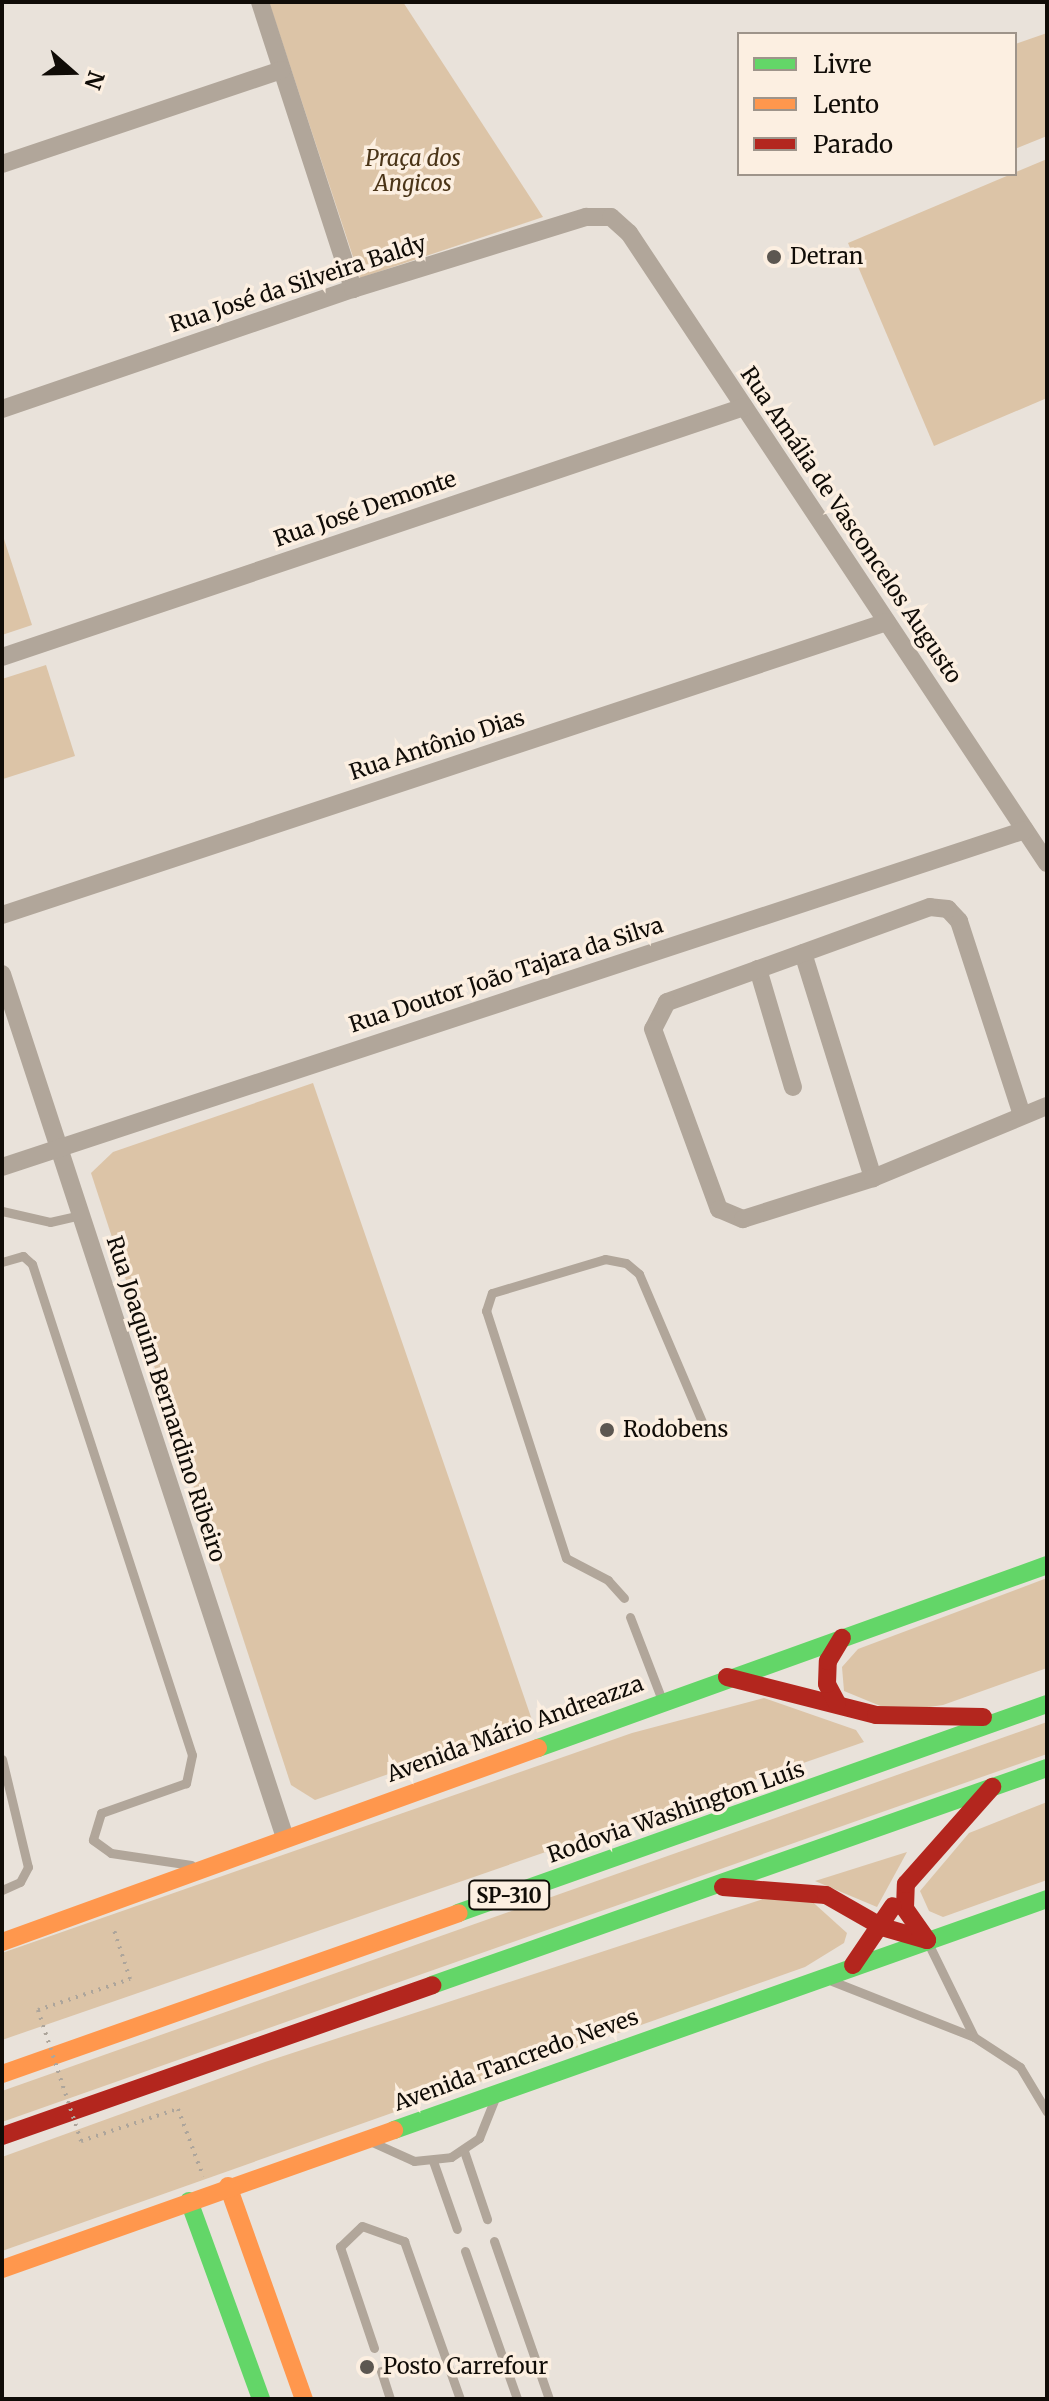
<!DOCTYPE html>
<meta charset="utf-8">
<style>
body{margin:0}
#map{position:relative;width:1049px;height:2401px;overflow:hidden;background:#e9e2da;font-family:Merriweather,serif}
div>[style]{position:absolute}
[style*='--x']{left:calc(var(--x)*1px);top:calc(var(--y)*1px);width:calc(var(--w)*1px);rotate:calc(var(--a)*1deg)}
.green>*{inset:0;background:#dcc4a7}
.path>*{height:4px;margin-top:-2px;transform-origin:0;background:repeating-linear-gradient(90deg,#ada59b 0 2px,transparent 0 8px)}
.lane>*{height:9px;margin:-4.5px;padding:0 4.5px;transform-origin:4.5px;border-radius:4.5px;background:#b1a69a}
.street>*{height:18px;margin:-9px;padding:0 9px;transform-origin:9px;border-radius:9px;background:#b1a69a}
.fast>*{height:18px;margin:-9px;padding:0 9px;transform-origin:9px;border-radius:9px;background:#63d668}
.slow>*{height:18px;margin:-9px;padding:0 9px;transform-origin:9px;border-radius:9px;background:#ff974d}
.jam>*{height:18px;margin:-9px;padding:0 9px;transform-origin:9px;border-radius:9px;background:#b3261e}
.path-bridge>*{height:4px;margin-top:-2px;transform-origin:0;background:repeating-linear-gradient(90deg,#ada59b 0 2px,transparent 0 8px)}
.dots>*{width:22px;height:22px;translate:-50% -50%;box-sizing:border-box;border:4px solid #fcefe1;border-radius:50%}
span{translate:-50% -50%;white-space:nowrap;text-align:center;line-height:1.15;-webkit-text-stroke:7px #fcefe1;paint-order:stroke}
.shield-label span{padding:2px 6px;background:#fcefe1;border:2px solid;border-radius:6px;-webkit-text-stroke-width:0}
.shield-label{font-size:20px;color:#100c07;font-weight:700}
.park-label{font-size:22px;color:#4a3417;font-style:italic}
.poi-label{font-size:22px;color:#100c07}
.left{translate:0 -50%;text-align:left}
.street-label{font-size:22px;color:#100c07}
.frame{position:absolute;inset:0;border:4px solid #100c07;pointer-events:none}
.legend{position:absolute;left:737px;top:32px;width:280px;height:144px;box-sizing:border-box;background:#fcefe1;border:2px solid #9e948a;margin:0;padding:10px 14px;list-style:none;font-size:24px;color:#100c07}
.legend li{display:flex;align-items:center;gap:16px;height:40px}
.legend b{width:40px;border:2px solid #9e948a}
.north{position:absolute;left:32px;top:32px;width:80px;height:80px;-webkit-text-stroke:6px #fcefe1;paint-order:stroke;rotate:110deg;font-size:22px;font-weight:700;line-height:32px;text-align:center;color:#100c07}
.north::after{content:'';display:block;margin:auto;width:28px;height:36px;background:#100c07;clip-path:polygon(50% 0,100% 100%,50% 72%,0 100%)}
</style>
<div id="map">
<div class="green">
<i style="clip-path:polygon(269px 2px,403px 2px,543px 217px,360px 278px)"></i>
<i style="clip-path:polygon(1047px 33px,1047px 136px,1015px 149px,1015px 44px)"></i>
<i style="clip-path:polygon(1047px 159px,1047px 398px,934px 446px,848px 243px)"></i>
<i style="clip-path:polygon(2px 533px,32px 625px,2px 635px)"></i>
<i style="clip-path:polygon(46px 665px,75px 756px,3px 779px,2px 679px)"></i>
<i style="clip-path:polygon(313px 1083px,533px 1723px,315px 1800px,291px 1785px,91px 1173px,113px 1152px)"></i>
<i style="clip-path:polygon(1047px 1578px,1047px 1668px,943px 1705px,895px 1712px,844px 1691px,842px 1667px,858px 1649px)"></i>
<i style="clip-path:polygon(764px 1698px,856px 1730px,864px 1742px,2px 2040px,2px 1953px,632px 1733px)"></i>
<i style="clip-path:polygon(1047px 1722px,1047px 1754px,2px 2122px,2px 2091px)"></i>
<i style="clip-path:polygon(1047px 1802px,1047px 1880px,943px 1917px,929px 1911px,920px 1891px,969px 1833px)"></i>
<i style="clip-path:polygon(907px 1852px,877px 1907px,815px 1881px)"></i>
<i style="clip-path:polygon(806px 1896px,847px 1933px,844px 1943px,805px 1967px,2px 2251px,2px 2157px,265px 2062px,766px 1898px)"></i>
</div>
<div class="path">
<i style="--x:38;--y:2010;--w:97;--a:-18.6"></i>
<i style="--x:130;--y:1979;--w:55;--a:-108.1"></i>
<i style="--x:81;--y:2141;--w:102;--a:-18.3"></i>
<i style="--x:178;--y:2109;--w:72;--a:69.5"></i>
</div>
<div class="lane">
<i style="--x:2;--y:1211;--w:49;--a:12.9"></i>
<i style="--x:50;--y:1222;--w:32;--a:-13"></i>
<i style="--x:2;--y:1262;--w:22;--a:-16"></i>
<i style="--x:23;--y:1256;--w:12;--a:42"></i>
<i style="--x:32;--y:1264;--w:516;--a:71.95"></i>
<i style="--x:192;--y:1755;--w:29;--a:102"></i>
<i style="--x:186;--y:1783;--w:90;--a:160.6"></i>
<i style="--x:101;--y:1813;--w:28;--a:107"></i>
<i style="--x:93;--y:1840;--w:22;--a:36"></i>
<i style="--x:111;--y:1853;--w:81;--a:8.5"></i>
<i style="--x:624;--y:1598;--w:24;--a:-132"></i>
<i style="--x:608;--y:1580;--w:47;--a:-152.4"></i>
<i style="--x:566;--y:1558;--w:260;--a:-107.9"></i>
<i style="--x:486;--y:1311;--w:19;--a:-72"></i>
<i style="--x:492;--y:1293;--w:118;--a:-16.7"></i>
<i style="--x:605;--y:1259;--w:21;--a:11"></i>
<i style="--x:626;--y:1263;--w:17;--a:40"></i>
<i style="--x:639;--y:1274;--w:163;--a:66.9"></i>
<i style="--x:630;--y:1617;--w:89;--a:68.9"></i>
<i style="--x:2;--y:1759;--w:111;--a:76.5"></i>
<i style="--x:28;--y:1867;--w:17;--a:118"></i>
<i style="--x:20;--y:1882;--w:20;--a:156"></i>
<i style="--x:930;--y:1947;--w:100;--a:63.9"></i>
<i style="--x:832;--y:1981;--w:153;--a:21.5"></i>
<i style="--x:974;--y:2037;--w:55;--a:33.1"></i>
<i style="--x:1020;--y:2067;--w:52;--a:59"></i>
<i style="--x:372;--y:2142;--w:46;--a:24.3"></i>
<i style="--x:414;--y:2161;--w:37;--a:-6"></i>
<i style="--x:451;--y:2157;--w:34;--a:-34"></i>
<i style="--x:479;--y:2138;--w:43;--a:-68.2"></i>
<i style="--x:464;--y:2151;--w:72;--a:71.3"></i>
<i style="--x:433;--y:2161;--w:72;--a:70.6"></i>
<i style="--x:494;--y:2241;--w:167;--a:70.8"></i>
<i style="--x:465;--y:2251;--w:157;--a:70.6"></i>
<i style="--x:374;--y:2348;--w:107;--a:-108.6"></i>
<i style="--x:340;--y:2247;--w:30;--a:-44"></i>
<i style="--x:362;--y:2226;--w:45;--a:19.7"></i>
<i style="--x:404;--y:2241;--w:168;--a:70.5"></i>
<i style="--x:381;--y:2371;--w:29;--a:72"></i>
</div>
<div class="street">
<i style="--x:260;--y:2;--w:302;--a:72"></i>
<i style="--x:2;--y:164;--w:295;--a:-18.6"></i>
<i style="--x:2;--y:409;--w:371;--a:-18.9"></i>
<i style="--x:353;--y:289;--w:244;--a:-17.2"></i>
<i style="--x:586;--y:217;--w:25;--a:0"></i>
<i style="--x:611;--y:217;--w:24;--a:42"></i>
<i style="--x:629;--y:233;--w:756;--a:56.44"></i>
<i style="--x:2;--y:657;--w:783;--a:-18.62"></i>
<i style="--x:2;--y:915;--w:932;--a:-18.32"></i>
<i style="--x:803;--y:953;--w:236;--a:72.7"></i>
<i style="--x:758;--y:969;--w:123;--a:73.5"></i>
<i style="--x:2;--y:974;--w:909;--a:71.86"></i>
<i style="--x:1022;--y:1115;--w:204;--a:-108"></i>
<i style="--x:959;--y:921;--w:16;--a:-133"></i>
<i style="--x:948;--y:909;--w:18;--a:-174"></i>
<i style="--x:930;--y:907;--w:280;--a:160.1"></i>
<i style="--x:667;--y:1002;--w:30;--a:117"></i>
<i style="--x:653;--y:1029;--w:192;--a:69.9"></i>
<i style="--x:719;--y:1209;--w:26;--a:23"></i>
<i style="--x:743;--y:1219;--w:136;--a:-17.5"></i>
<i style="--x:873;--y:1178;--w:188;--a:-22.5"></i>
<i style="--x:2;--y:1167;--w:1077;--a:-18.23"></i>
</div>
<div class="fast">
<i style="--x:538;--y:1748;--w:541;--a:-19.77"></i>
<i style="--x:458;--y:1913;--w:625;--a:-19.54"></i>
<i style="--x:432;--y:1985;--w:652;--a:-19.44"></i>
<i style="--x:394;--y:2130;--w:693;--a:-19.48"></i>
<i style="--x:189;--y:2201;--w:211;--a:70"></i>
</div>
<div class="slow">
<i style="--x:2;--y:1942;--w:570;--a:-19.9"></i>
<i style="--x:2;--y:2074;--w:484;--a:-19.4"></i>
<i style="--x:228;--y:2186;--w:226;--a:70.4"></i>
<i style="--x:2;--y:2269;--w:416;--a:-19.5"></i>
</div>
<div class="jam">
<i style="--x:727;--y:1677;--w:154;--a:14.3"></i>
<i style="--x:876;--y:1715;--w:107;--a:1.1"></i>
<i style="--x:837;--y:1703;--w:21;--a:-118"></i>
<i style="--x:827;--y:1684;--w:23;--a:-88"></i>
<i style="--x:828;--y:1661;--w:27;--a:-59"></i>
<i style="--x:723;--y:1887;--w:103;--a:4.4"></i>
<i style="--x:826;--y:1895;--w:64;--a:29.7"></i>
<i style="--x:882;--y:1927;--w:47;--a:16.1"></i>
<i style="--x:927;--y:1940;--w:39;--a:-125"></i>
<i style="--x:905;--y:1908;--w:24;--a:-88"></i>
<i style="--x:906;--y:1884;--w:130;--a:-48.4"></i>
<i style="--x:853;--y:1965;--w:71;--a:-55.9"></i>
<i style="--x:2;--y:2136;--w:456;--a:-19.3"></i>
</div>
<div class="path-bridge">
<i style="--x:38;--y:2010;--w:138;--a:71.8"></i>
</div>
<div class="dots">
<i style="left:774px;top:257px;background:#5c5751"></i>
<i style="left:607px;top:1430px;background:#5c5751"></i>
<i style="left:367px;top:2367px;background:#5c5751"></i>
</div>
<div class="shield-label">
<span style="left:509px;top:1895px">SP-310</span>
</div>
<div class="park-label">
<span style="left:413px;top:171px">Praça dos<br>Angicos</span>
</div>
<div class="poi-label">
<span class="left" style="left:790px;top:257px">Detran</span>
<span class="left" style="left:623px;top:1430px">Rodobens</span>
<span class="left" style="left:383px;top:2367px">Posto Carrefour</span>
</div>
<div class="street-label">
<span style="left:298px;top:284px;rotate:-18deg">Rua José da Silveira Baldy</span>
<span style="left:365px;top:509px;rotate:-19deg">Rua José Demonte</span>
<span style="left:851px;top:525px;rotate:56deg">Rua Amália de Vasconcelos Augusto</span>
<span style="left:437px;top:745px;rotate:-18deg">Rua Antônio Dias</span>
<span style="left:506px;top:975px;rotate:-18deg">Rua Doutor João Tajara da Silva</span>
<span style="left:166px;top:1399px;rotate:72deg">Rua Joaquim Bernardino Ribeiro</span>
<span style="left:515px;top:1729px;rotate:-20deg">Avenida Mário Andreazza</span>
<span style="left:676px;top:1812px;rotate:-19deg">Rodovia Washington Luís</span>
<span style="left:516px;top:2060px;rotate:-20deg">Avenida Tancredo Neves</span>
</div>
<div class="frame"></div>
<ul class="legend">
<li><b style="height:10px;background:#63d668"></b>Livre</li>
<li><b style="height:10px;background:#ff974d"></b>Lento</li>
<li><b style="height:10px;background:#b3261e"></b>Parado</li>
</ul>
<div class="north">N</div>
</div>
